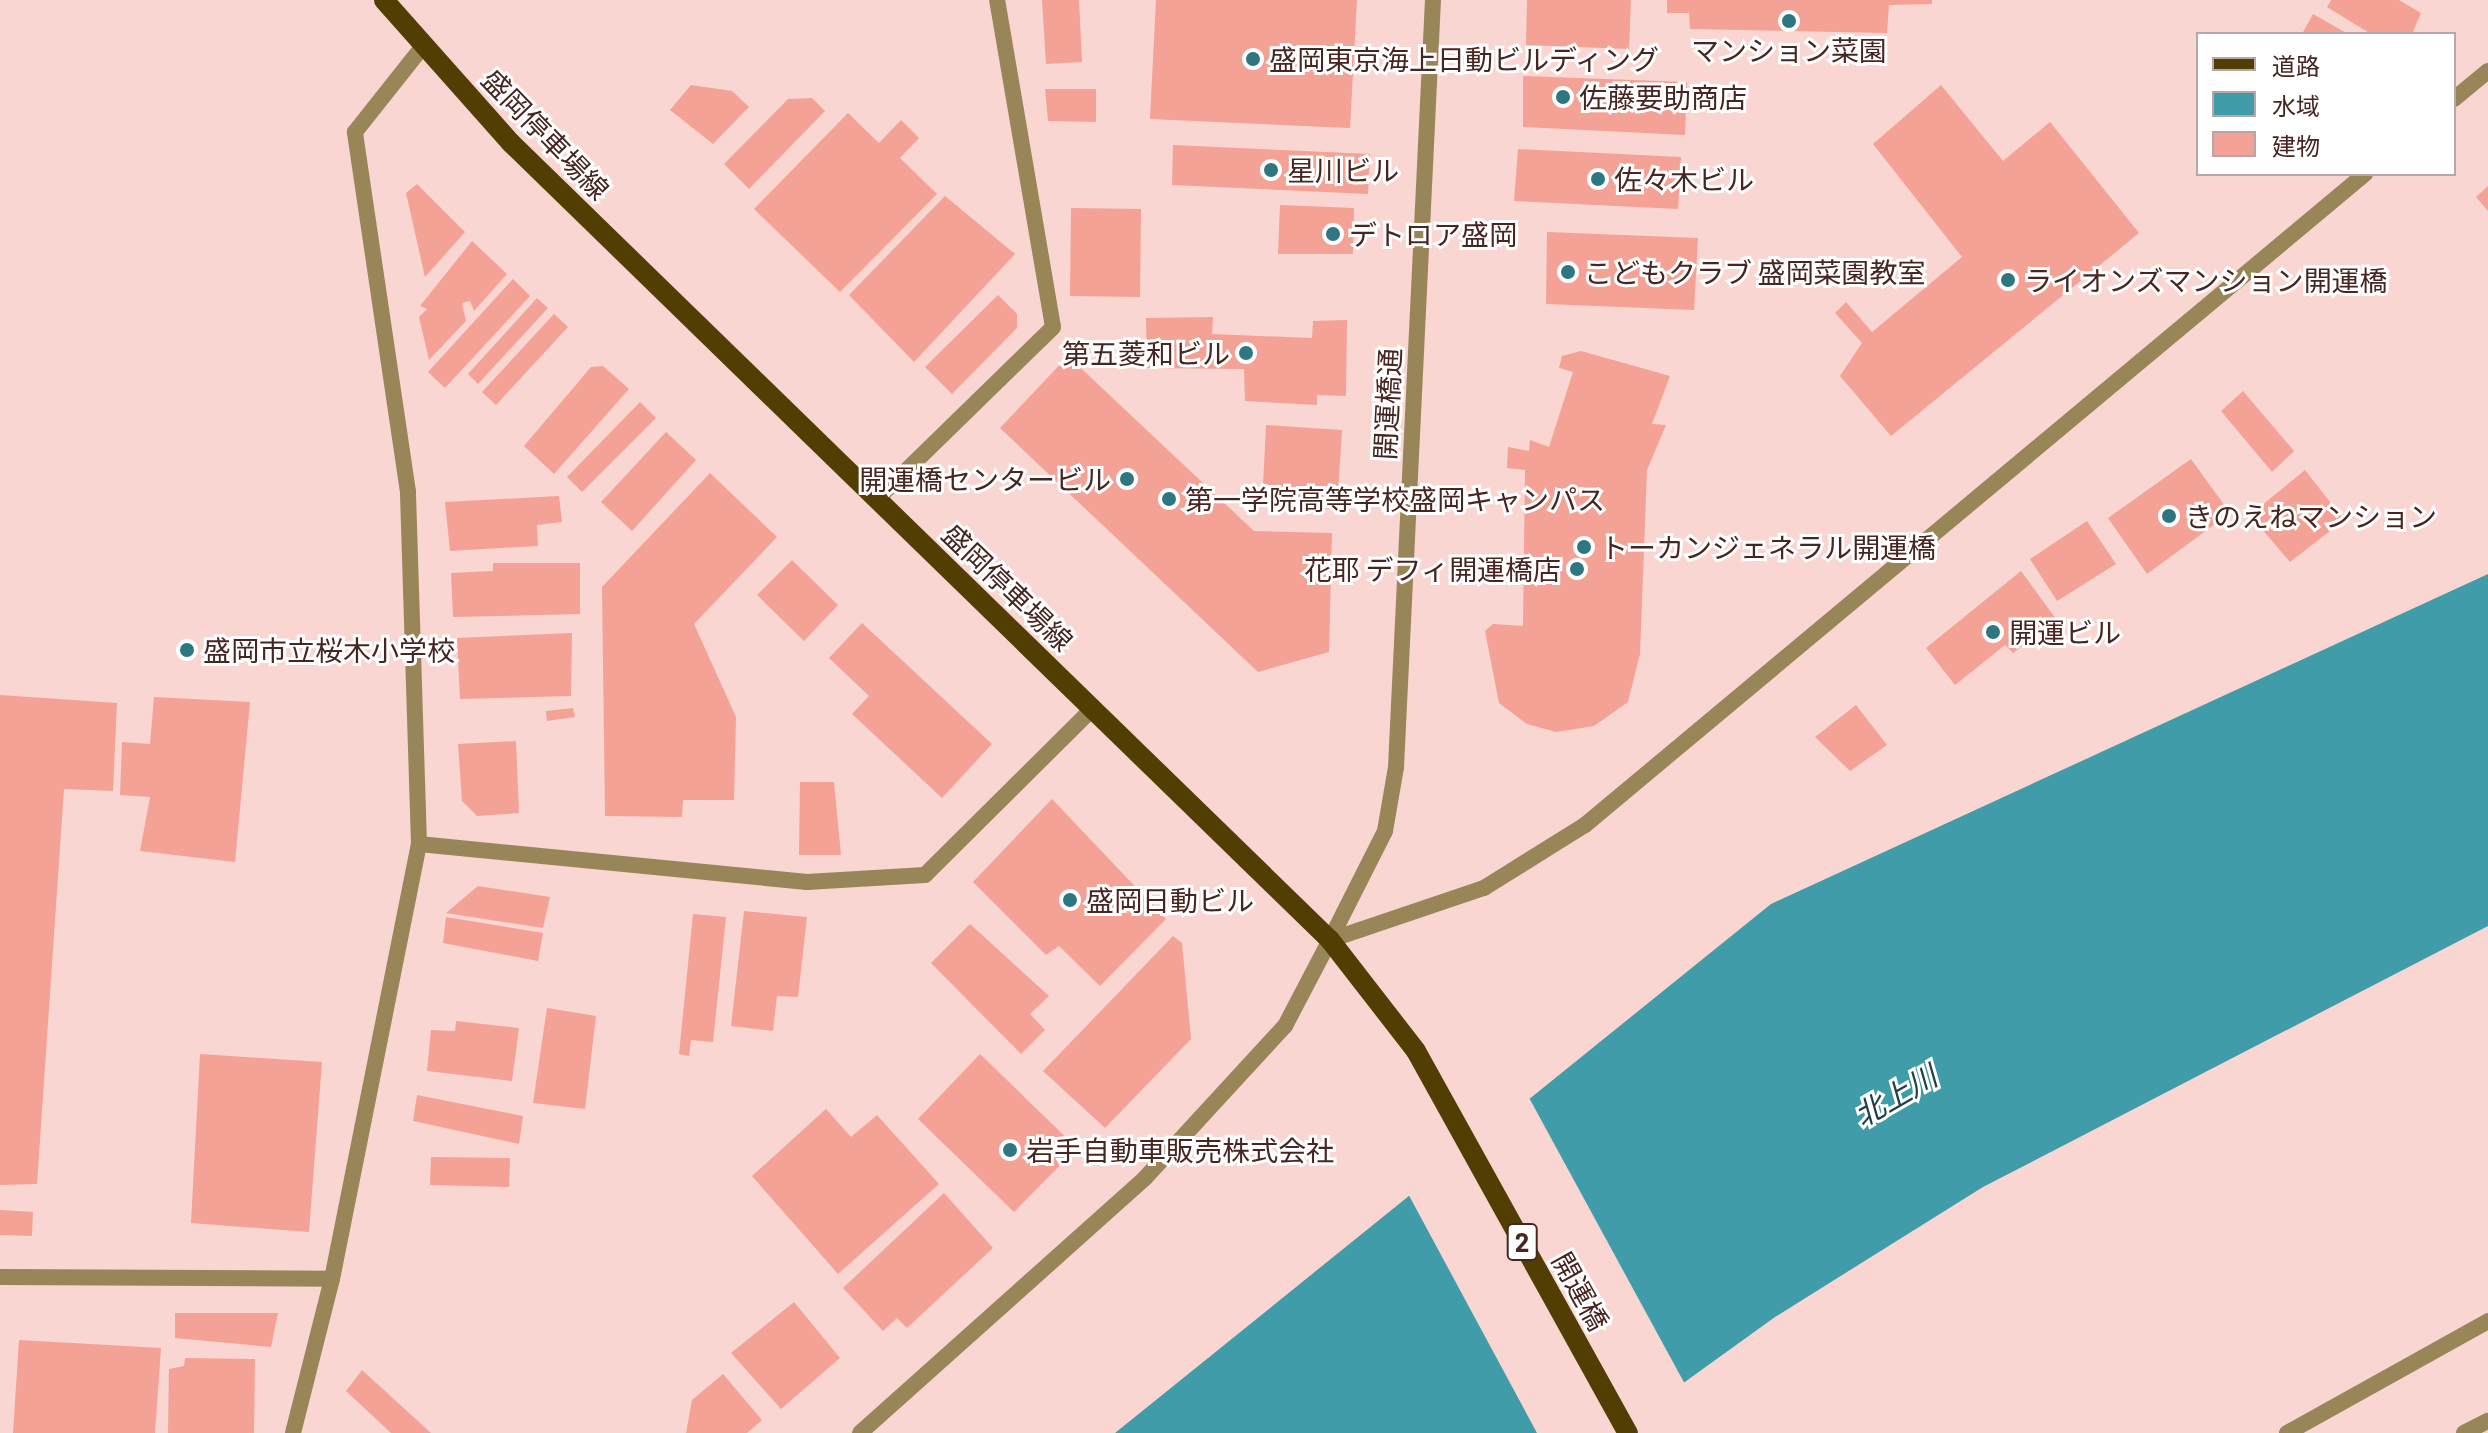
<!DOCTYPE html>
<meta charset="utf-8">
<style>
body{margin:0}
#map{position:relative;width:2488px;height:1433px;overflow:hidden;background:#f9d6d1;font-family:Barlow,"Noto Sans JP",sans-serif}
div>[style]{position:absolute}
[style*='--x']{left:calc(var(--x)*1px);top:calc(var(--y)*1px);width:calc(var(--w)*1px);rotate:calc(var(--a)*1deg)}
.water>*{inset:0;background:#3f9ca8}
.pier>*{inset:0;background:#f9d6d1}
.building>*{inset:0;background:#f4a196}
.service>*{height:16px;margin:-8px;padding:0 8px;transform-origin:8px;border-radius:8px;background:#988558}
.minor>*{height:16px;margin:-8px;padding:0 8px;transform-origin:8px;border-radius:8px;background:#988558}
.tertiary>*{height:16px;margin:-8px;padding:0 8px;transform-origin:8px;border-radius:8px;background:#988558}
.primary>*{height:20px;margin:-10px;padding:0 10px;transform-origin:10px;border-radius:10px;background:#523d02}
.dots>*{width:22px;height:22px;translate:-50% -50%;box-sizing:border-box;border:4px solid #fff;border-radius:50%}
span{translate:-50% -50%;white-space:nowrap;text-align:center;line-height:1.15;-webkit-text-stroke:6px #fff;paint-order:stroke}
.shield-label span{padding:2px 6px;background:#fff;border:2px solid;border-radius:6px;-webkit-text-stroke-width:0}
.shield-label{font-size:26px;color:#472622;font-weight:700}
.poi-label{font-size:28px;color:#472622}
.left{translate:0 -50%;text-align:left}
.right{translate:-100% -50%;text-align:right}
.street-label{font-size:28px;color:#472622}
.water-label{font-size:30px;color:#234044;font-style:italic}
.legend{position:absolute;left:2196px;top:32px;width:260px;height:144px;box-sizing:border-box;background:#fff;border:2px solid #b5a8a7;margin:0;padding:10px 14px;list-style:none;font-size:24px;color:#472622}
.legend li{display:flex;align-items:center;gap:16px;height:40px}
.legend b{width:40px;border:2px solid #b5a8a7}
</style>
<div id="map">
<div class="water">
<i style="clip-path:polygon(2488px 574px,2488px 926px,1983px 1187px,1775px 1317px,1614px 1433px,1115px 1433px,1771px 904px)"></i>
</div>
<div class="pier">
<i style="clip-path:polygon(1527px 1094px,1686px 1386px,1621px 1433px,1537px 1433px,1406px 1190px)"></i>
</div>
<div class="building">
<i style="clip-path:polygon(1042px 0,1079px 0,1082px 62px,1046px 64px)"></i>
<i style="clip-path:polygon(1156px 0,1357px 0,1350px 128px,1150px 119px)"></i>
<i style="clip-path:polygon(1527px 0,1631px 0,1629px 49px,1526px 45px)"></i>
<i style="clip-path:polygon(1667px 0,1932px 0,1932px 4px,1889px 5px,1887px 33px,1690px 29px,1689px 13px,1667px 13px)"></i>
<i style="clip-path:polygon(2331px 0,2399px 0,2421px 13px,2412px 34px,2371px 34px,2327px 7px)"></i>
<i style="clip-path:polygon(2313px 14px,2348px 34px,2302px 34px)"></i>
<i style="clip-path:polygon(1523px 76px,1687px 82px,1685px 135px,1523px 127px)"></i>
<i style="clip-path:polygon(691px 85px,732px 91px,749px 107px,713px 144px,670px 110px)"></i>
<i style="clip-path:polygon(1941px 85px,2003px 161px,2050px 122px,2139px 233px,1891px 436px,1840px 376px,1862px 343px,1835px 313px,1846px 302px,1872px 332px,1962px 257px,1873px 144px)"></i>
<i style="clip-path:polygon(1045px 89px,1096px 89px,1096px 122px,1048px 121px)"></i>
<i style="clip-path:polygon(812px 98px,825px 111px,749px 189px,724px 164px,788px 99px)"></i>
<i style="clip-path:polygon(848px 113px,879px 143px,901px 120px,919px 138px,900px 158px,937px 194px,840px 292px,754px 209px)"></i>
<i style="clip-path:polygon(1173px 145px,1370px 154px,1368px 194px,1172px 185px)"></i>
<i style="clip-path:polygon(1518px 149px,1681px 157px,1678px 209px,1514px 201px)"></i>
<i style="clip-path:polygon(417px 184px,465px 232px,425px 277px,406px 193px)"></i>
<i style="clip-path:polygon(2488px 186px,2488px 211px,2476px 197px)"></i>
<i style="clip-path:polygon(945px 196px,1015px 254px,914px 362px,849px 295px)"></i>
<i style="clip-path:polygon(1280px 205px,1354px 208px,1353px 254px,1278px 254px)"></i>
<i style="clip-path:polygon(1071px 208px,1141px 209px,1140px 297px,1070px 296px)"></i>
<i style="clip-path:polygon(1547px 232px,1698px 238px,1694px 310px,1546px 304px)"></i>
<i style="clip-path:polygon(472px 241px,507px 274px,474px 311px,470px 301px,462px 303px,466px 321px,429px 360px,419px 317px,427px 309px,420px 306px)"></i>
<i style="clip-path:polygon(513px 279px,530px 296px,445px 388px,428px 372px)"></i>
<i style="clip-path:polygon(998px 295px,1017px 314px,1017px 328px,952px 394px,925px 367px)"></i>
<i style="clip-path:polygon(537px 298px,548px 308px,478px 384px,468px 374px)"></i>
<i style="clip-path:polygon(554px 314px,568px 327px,496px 405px,482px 392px)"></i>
<i style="clip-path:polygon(1213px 317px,1212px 334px,1312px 338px,1313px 321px,1347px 320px,1346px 396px,1317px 395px,1317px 405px,1245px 401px,1244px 369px,1147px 368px,1146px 318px)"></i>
<i style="clip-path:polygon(1581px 351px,1670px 376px,1652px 424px,1666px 425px,1647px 470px,1640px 654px,1628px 702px,1594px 726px,1556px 732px,1527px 724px,1499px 703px,1485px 631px,1493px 624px,1523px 626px,1525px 470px,1507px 468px,1508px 447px,1529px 451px,1530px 440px,1549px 447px,1573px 372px,1559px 368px,1562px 356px)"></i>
<i style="clip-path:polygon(1068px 356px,1254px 531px,1332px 533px,1329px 652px,1258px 672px,1000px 428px)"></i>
<i style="clip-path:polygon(603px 366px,629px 389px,554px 474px,524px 446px,591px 367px)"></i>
<i style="clip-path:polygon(2243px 391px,2294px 451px,2272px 472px,2221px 411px)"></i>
<i style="clip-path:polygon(640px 402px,656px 418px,582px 492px,567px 477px)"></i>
<i style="clip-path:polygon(1266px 425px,1342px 430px,1337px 509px,1262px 505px)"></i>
<i style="clip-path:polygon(666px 432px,696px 460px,632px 531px,601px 502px)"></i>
<i style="clip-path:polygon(2191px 459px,2230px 513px,2147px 574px,2108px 518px)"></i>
<i style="clip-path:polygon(2305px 470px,2344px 520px,2290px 562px,2250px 515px)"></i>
<i style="clip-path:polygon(710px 473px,777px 537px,694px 624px,736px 717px,734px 800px,683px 800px,682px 817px,605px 816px,602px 587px)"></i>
<i style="clip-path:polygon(559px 496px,562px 522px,537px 525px,538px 546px,450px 551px,445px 502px)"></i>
<i style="clip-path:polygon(2087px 521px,2116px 564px,2057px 601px,2030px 559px)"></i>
<i style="clip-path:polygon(792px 560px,838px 605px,804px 641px,757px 595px)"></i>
<i style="clip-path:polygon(493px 563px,580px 563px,580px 614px,453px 617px,451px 573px,493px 571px)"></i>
<i style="clip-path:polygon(2021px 571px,2056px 619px,2013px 653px,2005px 645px,1955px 685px,1926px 648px)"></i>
<i style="clip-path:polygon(862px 623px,992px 744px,942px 798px,852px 714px,869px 696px,829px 658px)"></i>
<i style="clip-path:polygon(572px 633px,571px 696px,460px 699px,457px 638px)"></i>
<i style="clip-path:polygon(0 695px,117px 703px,113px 791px,64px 789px,37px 1184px,0 1185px)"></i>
<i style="clip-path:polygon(154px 697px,250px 702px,235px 862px,140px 851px,150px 797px,120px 795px,122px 742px,150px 744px)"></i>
<i style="clip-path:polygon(1856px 705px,1887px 745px,1850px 771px,1815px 737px)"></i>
<i style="clip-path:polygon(573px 708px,575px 717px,547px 721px,546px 711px)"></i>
<i style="clip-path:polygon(516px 741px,519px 813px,477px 816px,462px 801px,458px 744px)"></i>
<i style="clip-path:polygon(800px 782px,834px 782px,841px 855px,799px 855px)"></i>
<i style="clip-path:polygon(1052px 799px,1166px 919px,1100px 986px,1059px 946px,1046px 955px,973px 882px)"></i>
<i style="clip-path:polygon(478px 886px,550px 897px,543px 928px,446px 913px)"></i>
<i style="clip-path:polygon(744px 911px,807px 917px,798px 997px,777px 996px,773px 1031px,731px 1026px)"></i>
<i style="clip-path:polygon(693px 914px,726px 917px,713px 1042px,691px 1040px,689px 1056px,679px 1054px)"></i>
<i style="clip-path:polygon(446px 917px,543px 933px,538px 961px,443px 943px)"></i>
<i style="clip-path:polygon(970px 924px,1049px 996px,1030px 1014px,1045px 1030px,1021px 1054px,931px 963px)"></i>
<i style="clip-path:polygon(1173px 936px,1182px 943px,1191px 1039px,1105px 1128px,1043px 1071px)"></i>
<i style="clip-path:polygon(547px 1008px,596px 1016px,585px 1109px,533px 1103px)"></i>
<i style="clip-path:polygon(456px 1021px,519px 1028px,512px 1081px,427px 1071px,431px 1030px,455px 1031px)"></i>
<i style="clip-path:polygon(200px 1054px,322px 1062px,309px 1232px,191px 1223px)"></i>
<i style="clip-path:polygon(980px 1054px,1077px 1148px,1014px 1212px,918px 1119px)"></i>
<i style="clip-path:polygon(417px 1095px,523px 1116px,519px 1144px,413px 1121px)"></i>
<i style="clip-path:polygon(826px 1109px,851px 1137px,877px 1115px,939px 1184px,838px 1274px,752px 1176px)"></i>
<i style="clip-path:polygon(431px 1157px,510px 1158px,509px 1187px,430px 1185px)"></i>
<i style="clip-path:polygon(944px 1193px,993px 1248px,907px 1328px,897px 1318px,883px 1331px,843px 1288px)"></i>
<i style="clip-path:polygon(0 1210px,33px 1212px,32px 1236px,0 1235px)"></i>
<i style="clip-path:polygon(794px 1302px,840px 1358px,781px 1409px,731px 1353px)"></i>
<i style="clip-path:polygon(175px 1313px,278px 1313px,271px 1347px,175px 1338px)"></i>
<i style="clip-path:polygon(19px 1340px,161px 1348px,155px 1433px,13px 1433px)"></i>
<i style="clip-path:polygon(185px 1358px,255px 1359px,254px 1433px,168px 1433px,169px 1369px,184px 1366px)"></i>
<i style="clip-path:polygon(362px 1370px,431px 1433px,391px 1433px,346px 1391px)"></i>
<i style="clip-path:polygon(723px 1374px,762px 1420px,747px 1433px,686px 1433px,692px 1400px)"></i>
</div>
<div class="service">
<i style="--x:877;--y:499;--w:246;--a:-44.3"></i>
<i style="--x:1053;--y:327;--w:332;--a:-99.7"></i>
</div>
<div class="minor">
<i style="--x:419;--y:844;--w:390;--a:5.6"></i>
<i style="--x:807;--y:882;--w:118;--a:-3.4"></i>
<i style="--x:925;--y:875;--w:237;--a:-44.8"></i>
<i style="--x:0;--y:1277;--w:332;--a:0.3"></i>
<i style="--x:293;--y:1433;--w:159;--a:-75.8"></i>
<i style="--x:332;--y:1279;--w:444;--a:-78.7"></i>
<i style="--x:419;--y:844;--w:352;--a:-91.8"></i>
<i style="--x:408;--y:492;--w:364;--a:-98.4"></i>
<i style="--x:355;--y:132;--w:111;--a:-51.6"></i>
<i style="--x:860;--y:1433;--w:382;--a:-41.8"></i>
<i style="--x:1145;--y:1178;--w:207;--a:-47.4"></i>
<i style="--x:1285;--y:1026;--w:97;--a:-62.4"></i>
</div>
<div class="tertiary">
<i style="--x:2454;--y:99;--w:44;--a:-39.5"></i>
<i style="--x:1330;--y:940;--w:163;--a:-18.7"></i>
<i style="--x:1484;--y:888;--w:119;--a:-32"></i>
<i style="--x:1585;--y:825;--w:1016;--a:-39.85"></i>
<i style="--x:1330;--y:940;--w:122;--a:-63.2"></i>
<i style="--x:1385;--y:831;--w:65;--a:-80.2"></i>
<i style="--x:1396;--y:767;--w:768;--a:-87.24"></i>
<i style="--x:2287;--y:1433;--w:230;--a:-29.1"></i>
<i style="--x:2464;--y:1433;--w:27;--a:-27"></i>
</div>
<div class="primary">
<i style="--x:384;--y:0;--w:191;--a:48.4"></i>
<i style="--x:511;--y:143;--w:1143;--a:44.22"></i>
<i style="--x:1330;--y:940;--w:140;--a:52.2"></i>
<i style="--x:1416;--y:1051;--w:437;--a:61"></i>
</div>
<div class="dots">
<i style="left:1789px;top:21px;background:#2e7680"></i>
<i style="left:1253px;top:59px;background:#2e7680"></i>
<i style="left:1563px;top:97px;background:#2e7680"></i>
<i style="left:1271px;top:170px;background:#2e7680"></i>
<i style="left:1598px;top:179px;background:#2e7680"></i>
<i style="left:1333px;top:234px;background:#2e7680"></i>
<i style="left:1568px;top:272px;background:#2e7680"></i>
<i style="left:2008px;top:280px;background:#2e7680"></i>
<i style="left:1246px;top:353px;background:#2e7680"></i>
<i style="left:1127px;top:479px;background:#2e7680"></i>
<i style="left:1169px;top:499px;background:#2e7680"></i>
<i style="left:2169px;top:516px;background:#2e7680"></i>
<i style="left:1584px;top:547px;background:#2e7680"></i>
<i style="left:1577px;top:569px;background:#2e7680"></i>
<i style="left:1993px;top:632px;background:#2e7680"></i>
<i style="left:187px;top:650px;background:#2e7680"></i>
<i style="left:1070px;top:900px;background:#2e7680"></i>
<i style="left:1010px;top:1150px;background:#2e7680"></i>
</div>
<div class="shield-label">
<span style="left:1522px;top:1242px">2</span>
</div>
<div class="poi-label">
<span style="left:1789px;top:50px">マンション菜園</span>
<span class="left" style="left:1269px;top:59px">盛岡東京海上日動ビルディング</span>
<span class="left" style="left:1579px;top:97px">佐藤要助商店</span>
<span class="left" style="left:1287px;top:170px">星川ビル</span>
<span class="left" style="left:1614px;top:179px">佐々木ビル</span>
<span class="left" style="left:1349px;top:234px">デトロア盛岡</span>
<span class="left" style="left:1584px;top:272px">こどもクラブ 盛岡菜園教室</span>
<span class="left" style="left:2024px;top:280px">ライオンズマンション開運橋</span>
<span class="right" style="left:1230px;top:353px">第五菱和ビル</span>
<span class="right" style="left:1111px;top:479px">開運橋センタービル</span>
<span class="left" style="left:1185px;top:499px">第一学院高等学校盛岡キャンパス</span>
<span class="left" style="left:2185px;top:516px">きのえねマンション</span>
<span class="left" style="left:1600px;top:547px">トーカンジェネラル開運橋</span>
<span class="right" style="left:1561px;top:569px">花耶 デフィ開運橋店</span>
<span class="left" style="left:2009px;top:632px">開運ビル</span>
<span class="left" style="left:203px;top:650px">盛岡市立桜木小学校</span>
<span class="left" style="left:1086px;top:900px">盛岡日動ビル</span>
<span class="left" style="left:1026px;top:1150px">岩手自動車販売株式会社</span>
</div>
<div class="street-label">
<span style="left:546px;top:134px;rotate:46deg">盛岡停車場線</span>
<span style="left:1387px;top:404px;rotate:-87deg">開運橋通</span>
<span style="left:1008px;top:587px;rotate:44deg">盛岡停車場線</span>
<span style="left:1581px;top:1291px;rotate:61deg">開運橋</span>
</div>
<div class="water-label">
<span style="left:1895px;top:1095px;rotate:-30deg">北上川</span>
</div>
<ul class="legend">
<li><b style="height:10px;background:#523d02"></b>道路</li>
<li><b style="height:22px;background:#3f9ca8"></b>水域</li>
<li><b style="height:22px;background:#f4a196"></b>建物</li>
</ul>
</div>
